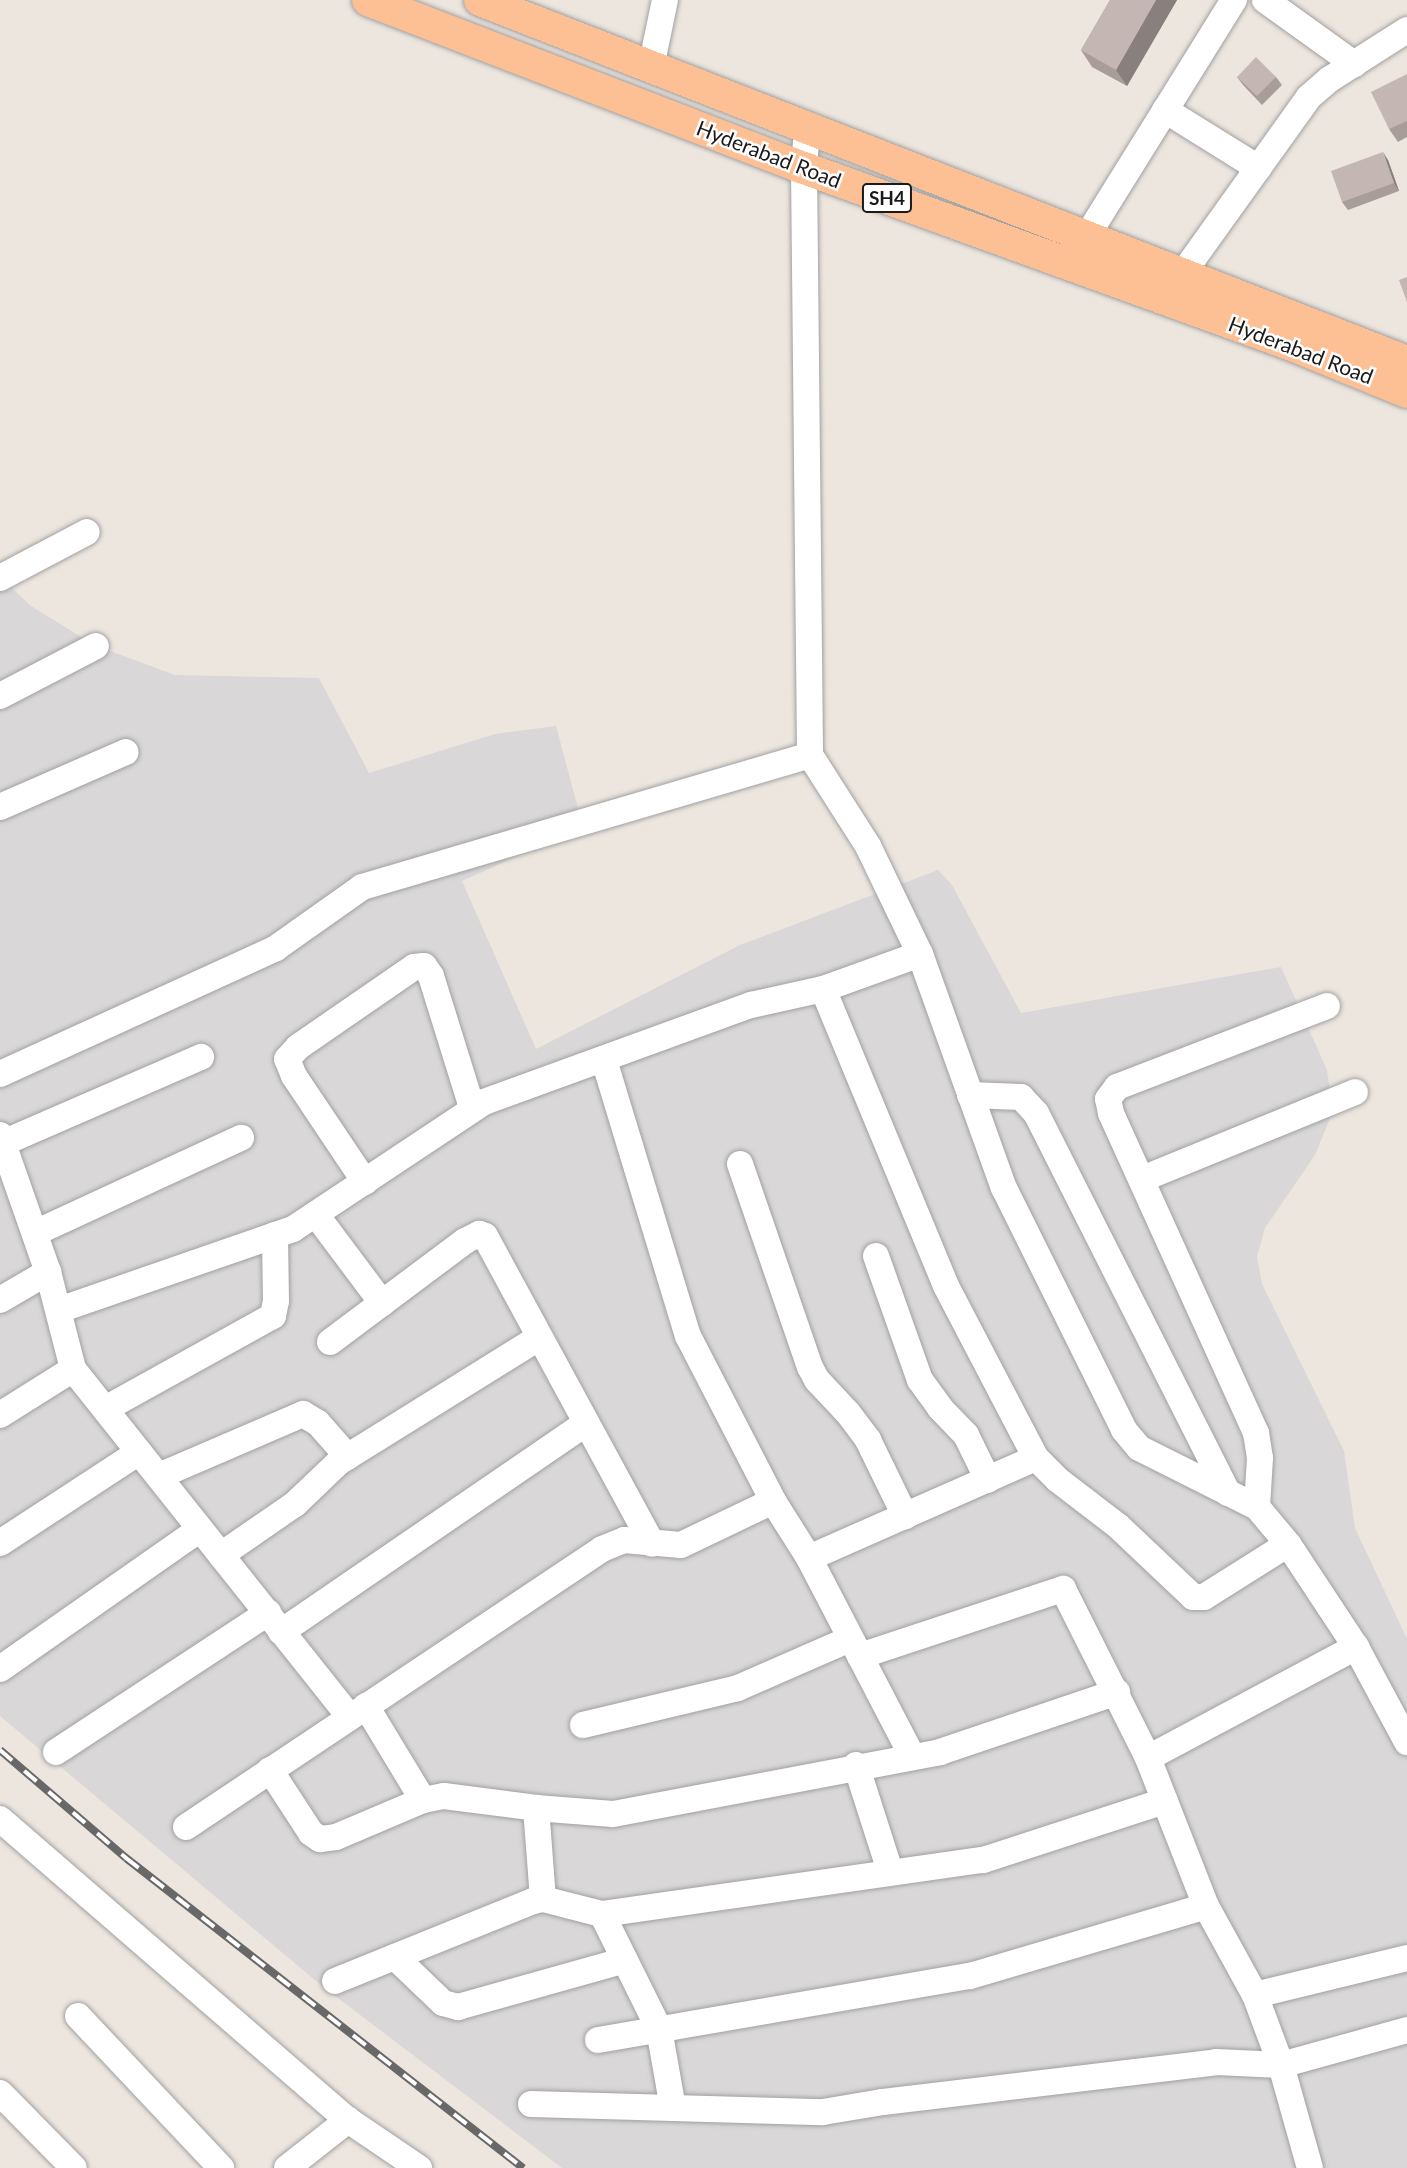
<!DOCTYPE html>
<style>
body{margin:0}
#map{position:relative;width:1407px;height:2168px;overflow:hidden;background:#ede6df;font-family:Lato,sans-serif}
div>[style]{position:absolute}
[style*='--x']{left:calc(var(--x)*1px);top:calc(var(--y)*1px);width:calc(var(--w)*1px);rotate:calc(var(--a)*1deg)}
.residential>*{inset:0;background:#d9d7d8}
.roads{filter:drop-shadow(0 0 2px #a1a1a1) drop-shadow(0 0 2px #a1a1a1)}
.minor>*{height:26px;margin:-13px;padding:0 13px;transform-origin:13px;border-radius:13px;background:#fff}
.major>*{height:32px;margin:-16px;padding:0 16px;transform-origin:16px;border-radius:16px;background:#fdc094}
.rail>*{height:8px;margin-top:-4px;transform-origin:0;background:repeating-linear-gradient(90deg,#fff 0 16px,#686868 0 32px);box-sizing:border-box;border-block:2px solid #686868}
.wall>*{inset:0;background:#a99d9a}
.shaded-wall>*{inset:0;background:#89807d}
.building>*{inset:0;background:#c4b7b3}
span{translate:-50% -50%;white-space:nowrap;text-align:center;line-height:1.15;-webkit-text-stroke:5px #fff;paint-order:stroke}
.shield-label span{padding:2px 5px;background:#fff;border:2px solid;border-radius:5px;-webkit-text-stroke-width:0}
.shield-label{font-size:19px;color:#1a1a1a;font-weight:700}
.street-label{font-size:21px;color:#1a1a1a}
</style>
<div id="map">
<div class="residential">
<i style="clip-path:polygon(0 577px,31px 606px,94px 645px,175px 675px,319px 678px,369px 773px,495px 734px,556px 726px,583px 827px,462px 881px,536px 1049px,740px 945px,938px 870px,952px 885px,1021px 1013px,1281px 967px,1327px 1070px,1333px 1111px,1315px 1155px,1265px 1228px,1257px 1257px,1262px 1284px,1344px 1451px,1355px 1528px,1407px 1639px,1407px 2168px,562px 2168px,322px 1986px,0 1716px)"></i>
</div>
<div class="roads">
<div class="minor">
<i style="--x:1265;--y:0;--w:110;--a:35.7"></i>
<i style="--x:651;--y:67;--w:68;--a:-78.2"></i>
<i style="--x:1165;--y:110;--w:110;--a:31.9"></i>
<i style="--x:807;--y:128;--w:40;--a:94.3"></i>
<i style="--x:804;--y:168;--w:587;--a:89.41"></i>
<i style="--x:810;--y:755;--w:108;--a:57.5"></i>
<i style="--x:868;--y:846;--w:120;--a:64.3"></i>
<i style="--x:920;--y:954;--w:249;--a:70.3"></i>
<i style="--x:1004;--y:1188;--w:270;--a:63.6"></i>
<i style="--x:1124;--y:1430;--w:23;--a:50"></i>
<i style="--x:1139;--y:1448;--w:132;--a:26.6"></i>
<i style="--x:1257;--y:1507;--w:48;--a:50"></i>
<i style="--x:1288;--y:1544;--w:123;--a:56.6"></i>
<i style="--x:1356;--y:1647;--w:108;--a:61.8"></i>
<i style="--x:1087;--y:236;--w:278;--a:-58.1"></i>
<i style="--x:1183;--y:273;--w:216;--a:-54.4"></i>
<i style="--x:1309;--y:97;--w:28;--a:-41"></i>
<i style="--x:1330;--y:79;--w:91;--a:-32.5"></i>
<i style="--x:0;--y:578;--w:98;--a:-27.9"></i>
<i style="--x:0;--y:696;--w:108;--a:-27.5"></i>
<i style="--x:0;--y:807;--w:137;--a:-23.6"></i>
<i style="--x:823;--y:989;--w:321;--a:67.5"></i>
<i style="--x:946;--y:1286;--w:194;--a:62.4"></i>
<i style="--x:1036;--y:1458;--w:31;--a:45"></i>
<i style="--x:1058;--y:1480;--w:76;--a:37.5"></i>
<i style="--x:1118;--y:1526;--w:103;--a:43.4"></i>
<i style="--x:1193;--y:1597;--w:11;--a:0"></i>
<i style="--x:1204;--y:1597;--w:99;--a:-32.2"></i>
<i style="--x:604;--y:1060;--w:288;--a:73.1"></i>
<i style="--x:688;--y:1336;--w:186;--a:62.7"></i>
<i style="--x:773;--y:1501;--w:67;--a:57.7"></i>
<i style="--x:809;--y:1558;--w:223;--a:62.5"></i>
<i style="--x:0;--y:1074;--w:303;--a:-24.5"></i>
<i style="--x:276;--y:948;--w:105;--a:-35.3"></i>
<i style="--x:362;--y:887;--w:467;--a:-16.4"></i>
<i style="--x:970;--y:1095;--w:51;--a:2.2"></i>
<i style="--x:1021;--y:1097;--w:22;--a:47"></i>
<i style="--x:1036;--y:1113;--w:426;--a:63.2"></i>
<i style="--x:0;--y:1135;--w:145;--a:70.7"></i>
<i style="--x:48;--y:1272;--w:100;--a:75.5"></i>
<i style="--x:73;--y:1369;--w:443;--a:51.5"></i>
<i style="--x:3;--y:1143;--w:216;--a:-23.5"></i>
<i style="--x:740;--y:1164;--w:215;--a:71"></i>
<i style="--x:810;--y:1367;--w:15;--a:62"></i>
<i style="--x:817;--y:1380;--w:45;--a:46.8"></i>
<i style="--x:848;--y:1413;--w:34;--a:53"></i>
<i style="--x:868;--y:1440;--w:85;--a:64"></i>
<i style="--x:1142;--y:1179;--w:230;--a:-22.2"></i>
<i style="--x:365;--y:1182;--w:128;--a:-123.8"></i>
<i style="--x:294;--y:1076;--w:18;--a:-112"></i>
<i style="--x:287;--y:1059;--w:16;--a:-47"></i>
<i style="--x:298;--y:1047;--w:141;--a:-34.6"></i>
<i style="--x:414;--y:967;--w:10;--a:-6"></i>
<i style="--x:424;--y:966;--w:12;--a:55"></i>
<i style="--x:431;--y:976;--w:138;--a:72.7"></i>
<i style="--x:317;--y:1216;--w:109;--a:53.2"></i>
<i style="--x:35;--y:1233;--w:227;--a:-24.8"></i>
<i style="--x:876;--y:1256;--w:132;--a:70.5"></i>
<i style="--x:920;--y:1380;--w:34;--a:54"></i>
<i style="--x:940;--y:1408;--w:37;--a:46"></i>
<i style="--x:966;--y:1435;--w:50;--a:63.9"></i>
<i style="--x:0;--y:1300;--w:56;--a:-30.3"></i>
<i style="--x:59;--y:1310;--w:248;--a:-19.1"></i>
<i style="--x:293;--y:1229;--w:229;--a:-33.6"></i>
<i style="--x:484;--y:1102;--w:284;--a:-20"></i>
<i style="--x:751;--y:1005;--w:74;--a:-12.5"></i>
<i style="--x:823;--y:989;--w:103;--a:-19.8"></i>
<i style="--x:330;--y:1342;--w:169;--a:-36.8"></i>
<i style="--x:465;--y:1241;--w:16;--a:-27"></i>
<i style="--x:479;--y:1234;--w:6;--a:18"></i>
<i style="--x:485;--y:1236;--w:350;--a:61.5"></i>
<i style="--x:105;--y:1409;--w:192;--a:-29"></i>
<i style="--x:273;--y:1316;--w:15;--a:-79"></i>
<i style="--x:276;--y:1301;--w:66;--a:-90.9"></i>
<i style="--x:0;--y:1415;--w:86;--a:-32.2"></i>
<i style="--x:159;--y:1476;--w:157;--a:-23.3"></i>
<i style="--x:303;--y:1414;--w:17;--a:31"></i>
<i style="--x:318;--y:1423;--w:45;--a:48.6"></i>
<i style="--x:1257;--y:1507;--w:49;--a:-86.5"></i>
<i style="--x:1260;--y:1458;--w:25;--a:-99"></i>
<i style="--x:1256;--y:1433;--w:351;--a:-114.4"></i>
<i style="--x:1111;--y:1113;--w:14;--a:-102"></i>
<i style="--x:1108;--y:1099;--w:15;--a:-53"></i>
<i style="--x:1117;--y:1087;--w:225;--a:-21.1"></i>
<i style="--x:0;--y:1543;--w:166;--a:-33.2"></i>
<i style="--x:221;--y:1555;--w:90;--a:-34.6"></i>
<i style="--x:295;--y:1504;--w:61;--a:-43.7"></i>
<i style="--x:339;--y:1462;--w:234;--a:-31.9"></i>
<i style="--x:809;--y:1558;--w:248;--a:-23.8"></i>
<i style="--x:281;--y:1632;--w:370;--a:-34.4"></i>
<i style="--x:860;--y:1656;--w:214;--a:-18.3"></i>
<i style="--x:1063;--y:1589;--w:189;--a:63.3"></i>
<i style="--x:1148;--y:1758;--w:159;--a:68.6"></i>
<i style="--x:1206;--y:1906;--w:102;--a:61.2"></i>
<i style="--x:1255;--y:1995;--w:156;--a:-13.7"></i>
<i style="--x:0;--y:1669;--w:244;--a:-35"></i>
<i style="--x:366;--y:1706;--w:110;--a:58.8"></i>
<i style="--x:583;--y:1725;--w:159;--a:-13.4"></i>
<i style="--x:738;--y:1688;--w:122;--a:-23.6"></i>
<i style="--x:56;--y:1752;--w:254;--a:-33.3"></i>
<i style="--x:1148;--y:1758;--w:236;--a:-28.1"></i>
<i style="--x:856;--y:1765;--w:111;--a:72.2"></i>
<i style="--x:270;--y:1770;--w:75;--a:56.9"></i>
<i style="--x:311;--y:1833;--w:11;--a:34"></i>
<i style="--x:320;--y:1839;--w:16;--a:-7"></i>
<i style="--x:336;--y:1837;--w:95;--a:-23"></i>
<i style="--x:423;--y:1800;--w:21;--a:-11"></i>
<i style="--x:444;--y:1796;--w:93;--a:7.4"></i>
<i style="--x:536;--y:1808;--w:77;--a:4.5"></i>
<i style="--x:613;--y:1814;--w:333;--a:-10.7"></i>
<i style="--x:940;--y:1752;--w:187;--a:-18.7"></i>
<i style="--x:536;--y:1808;--w:91;--a:85.6"></i>
<i style="--x:0;--y:1819;--w:460;--a:40.9"></i>
<i style="--x:348;--y:2120;--w:86;--a:34.1"></i>
<i style="--x:186;--y:1827;--w:500;--a:-33.75"></i>
<i style="--x:602;--y:1549;--w:24;--a:-22"></i>
<i style="--x:624;--y:1540;--w:57;--a:5"></i>
<i style="--x:681;--y:1545;--w:102;--a:-25.6"></i>
<i style="--x:602;--y:1914;--w:128;--a:63.6"></i>
<i style="--x:659;--y:2029;--w:80;--a:80"></i>
<i style="--x:395;--y:1957;--w:66;--a:43.8"></i>
<i style="--x:443;--y:2003;--w:16;--a:15"></i>
<i style="--x:458;--y:2007;--w:173;--a:-15.7"></i>
<i style="--x:335;--y:1981;--w:214;--a:-22"></i>
<i style="--x:533;--y:1901;--w:10;--a:-11"></i>
<i style="--x:543;--y:1899;--w:61;--a:14.3"></i>
<i style="--x:602;--y:1914;--w:385;--a:-8.1"></i>
<i style="--x:983;--y:1860;--w:191;--a:-18"></i>
<i style="--x:1255;--y:1995;--w:75;--a:69.6"></i>
<i style="--x:1281;--y:2065;--w:107;--a:74.3"></i>
<i style="--x:78;--y:2016;--w:209;--a:46.7"></i>
<i style="--x:598;--y:2040;--w:377;--a:-9.8"></i>
<i style="--x:970;--y:1976;--w:246;--a:-16.5"></i>
<i style="--x:0;--y:2093;--w:105;--a:45.4"></i>
<i style="--x:531;--y:2104;--w:292;--a:1.6"></i>
<i style="--x:823;--y:2112;--w:61;--a:-9.5"></i>
<i style="--x:883;--y:2102;--w:335;--a:-6.8"></i>
<i style="--x:1216;--y:2062;--w:65;--a:2.6"></i>
<i style="--x:1281;--y:2065;--w:131;--a:-15.5"></i>
<i style="--x:287;--y:2168;--w:78;--a:-38.2"></i>
</div>
<div class="major">
<i style="--x:368;--y:0;--w:467;--a:21.1"></i>
<i style="--x:804;--y:168;--w:519;--a:19.94"></i>
<i style="--x:1292;--y:345;--w:124;--a:22.2"></i>
<i style="--x:480;--y:0;--w:995;--a:21.33"></i>
</div>
</div>
<div class="rail">
<i style="--x:0;--y:1750;--w:166;--a:40.6"></i>
<i style="--x:126;--y:1858;--w:504;--a:37.98"></i>
</div>
<div class="wall">
<i style="clip-path:polygon(1110px 0,1177px 0,1127px 86px,1092px 67px,1081px 50px)"></i>
<i style="clip-path:polygon(1407px 74px,1407px 137px,1398px 142px,1389px 129px)"></i>
<i style="clip-path:polygon(1237px 77px,1276px 77px,1282px 85px,1262px 105px,1243px 85px)"></i>
<i style="clip-path:polygon(1388px 160px,1399px 191px,1348px 210px,1342px 202px)"></i>
</div>
<div class="shaded-wall">
<i style="clip-path:polygon(1156px 0,1177px 0,1127px 86px,1116px 70px)"></i>
<i style="clip-path:polygon(1383px 152px,1388px 160px,1399px 191px,1394px 183px)"></i>
</div>
<div class="building">
<i style="clip-path:polygon(1110px 0,1156px 0,1116px 70px,1081px 50px)"></i>
<i style="clip-path:polygon(1256px 57px,1276px 77px,1257px 96px,1237px 77px)"></i>
<i style="clip-path:polygon(1407px 74px,1407px 121px,1389px 129px,1371px 92px)"></i>
<i style="clip-path:polygon(1383px 152px,1394px 183px,1342px 202px,1331px 171px)"></i>
<i style="clip-path:polygon(1407px 277px,1407px 302px,1399px 280px)"></i>
</div>
<div class="shield-label">
<span style="left:887px;top:198px">SH4</span>
</div>
<div class="street-label">
<span style="left:769px;top:154px;rotate:21deg">Hyderabad Road</span>
<span style="left:1301px;top:350px;rotate:21deg">Hyderabad Road</span>
</div>
</div>
